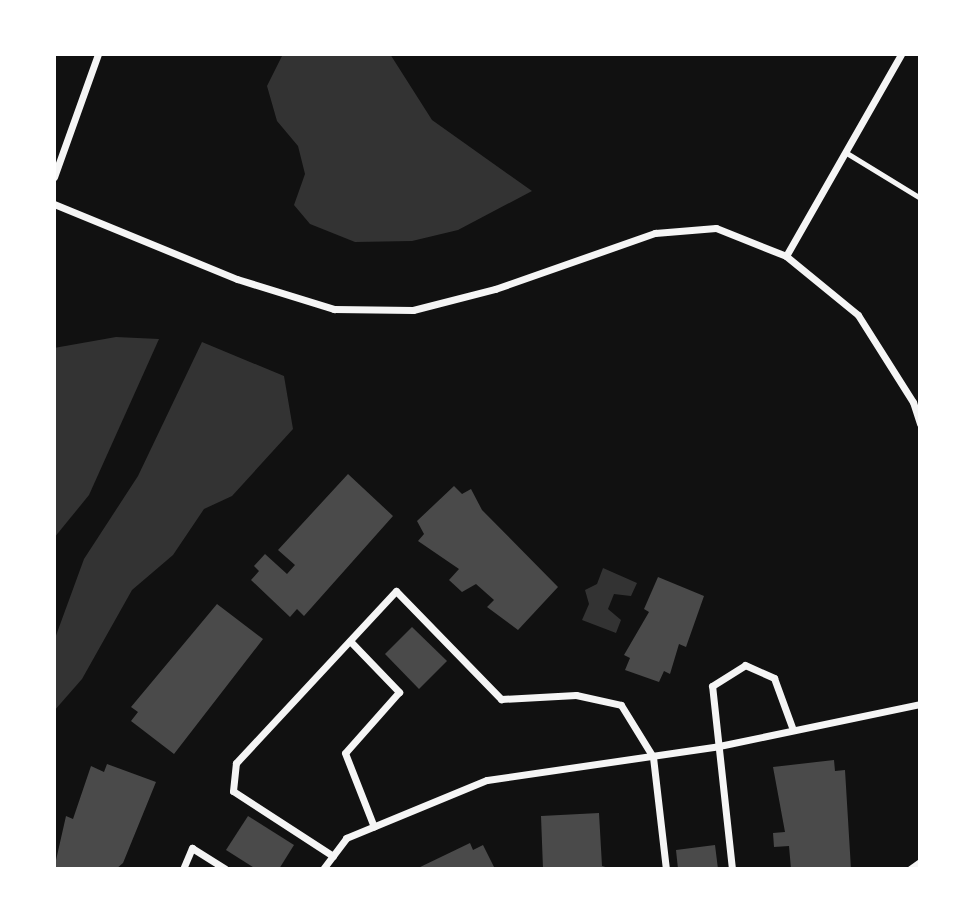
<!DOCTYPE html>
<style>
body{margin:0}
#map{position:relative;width:974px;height:923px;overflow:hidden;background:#111;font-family:"Titillium Web",sans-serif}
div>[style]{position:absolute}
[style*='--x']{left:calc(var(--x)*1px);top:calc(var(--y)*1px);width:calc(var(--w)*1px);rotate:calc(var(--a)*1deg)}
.water>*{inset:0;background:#333}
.building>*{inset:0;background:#4a4a4a}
.service>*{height:5px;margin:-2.5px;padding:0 2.5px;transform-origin:2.5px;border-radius:2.5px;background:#f5f5f5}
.minor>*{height:7px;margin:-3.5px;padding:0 3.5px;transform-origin:3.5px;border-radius:3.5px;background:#f5f5f5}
span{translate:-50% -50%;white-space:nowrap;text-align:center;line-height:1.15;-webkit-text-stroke:5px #fff;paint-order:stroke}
.frame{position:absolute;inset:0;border:56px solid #fff;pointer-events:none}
</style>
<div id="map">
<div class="water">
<i style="clip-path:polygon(283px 54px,390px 54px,432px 120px,532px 191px,458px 230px,412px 241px,355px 242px,310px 224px,294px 205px,305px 174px,298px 146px,277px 121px,267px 86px)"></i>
<i style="clip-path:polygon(116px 337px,159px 339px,89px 495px,54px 538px,54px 348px)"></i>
<i style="clip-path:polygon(202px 342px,284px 376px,293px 429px,232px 496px,204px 509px,173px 555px,132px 590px,82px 679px,54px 711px,54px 641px,84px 559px,138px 476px)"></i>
<i style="clip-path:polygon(603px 568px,637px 583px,631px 596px,614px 594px,608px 609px,621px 620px,616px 633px,582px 620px,589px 604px,585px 590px,597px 584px)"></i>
</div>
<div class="building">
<i style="clip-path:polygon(348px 474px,393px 516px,304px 616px,297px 609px,290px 617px,251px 580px,259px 571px,254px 566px,265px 554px,287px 574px,295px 565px,278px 550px)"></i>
<i style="clip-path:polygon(454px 486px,462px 494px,471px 489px,482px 510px,558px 587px,518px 630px,487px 607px,494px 600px,476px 584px,462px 592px,449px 580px,459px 569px,418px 541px,424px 534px,417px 521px)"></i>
<i style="clip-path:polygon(658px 577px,704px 596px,686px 647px,679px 644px,670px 674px,664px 671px,659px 682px,625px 670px,630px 658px,624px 655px,649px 612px,644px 609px)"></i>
<i style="clip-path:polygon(217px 604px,263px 639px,174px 754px,131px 721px,138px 712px,131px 707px)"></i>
<i style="clip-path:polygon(412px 627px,447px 661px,419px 689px,385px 654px)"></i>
<i style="clip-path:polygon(834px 760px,835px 771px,845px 770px,851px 869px,791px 869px,789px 846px,774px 847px,773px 833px,785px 832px,773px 767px)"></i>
<i style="clip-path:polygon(107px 764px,156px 782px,123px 863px,116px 869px,54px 869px,66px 816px,73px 819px,91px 766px,104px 772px)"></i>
<i style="clip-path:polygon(599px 813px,602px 866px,612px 869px,543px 869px,541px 816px)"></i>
<i style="clip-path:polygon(248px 816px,294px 845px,279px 869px,256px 869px,226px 850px)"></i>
<i style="clip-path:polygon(470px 843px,473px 850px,483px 845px,495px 869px,416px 869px)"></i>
<i style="clip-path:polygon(715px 845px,718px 869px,678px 869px,676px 850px)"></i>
</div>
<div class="service">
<i style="--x:845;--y:152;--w:88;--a:31.5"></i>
</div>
<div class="minor">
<i style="--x:54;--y:177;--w:131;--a:-70.3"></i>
<i style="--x:54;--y:204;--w:198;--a:22.3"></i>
<i style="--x:237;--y:279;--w:102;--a:17.2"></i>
<i style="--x:334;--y:309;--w:79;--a:0.7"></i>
<i style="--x:413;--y:310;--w:85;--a:-14.4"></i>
<i style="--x:495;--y:289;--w:170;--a:-19.3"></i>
<i style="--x:655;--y:233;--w:61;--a:-4.7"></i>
<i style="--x:716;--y:228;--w:75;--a:21.8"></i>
<i style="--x:786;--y:256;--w:93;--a:39.3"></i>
<i style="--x:858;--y:315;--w:103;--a:57.7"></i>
<i style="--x:913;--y:402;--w:23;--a:72"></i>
<i style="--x:786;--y:256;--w:232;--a:-60.3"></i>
<i style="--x:350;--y:641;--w:71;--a:46.1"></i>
<i style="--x:399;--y:692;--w:81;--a:131.5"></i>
<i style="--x:345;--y:753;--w:79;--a:68.6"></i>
<i style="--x:333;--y:856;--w:119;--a:-147"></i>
<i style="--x:233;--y:791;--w:28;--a:-84"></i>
<i style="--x:236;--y:763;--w:235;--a:-47.1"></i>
<i style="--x:396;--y:591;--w:151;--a:45.8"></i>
<i style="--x:501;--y:699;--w:75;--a:-3.1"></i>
<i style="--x:576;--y:695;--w:46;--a:12.5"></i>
<i style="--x:621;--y:705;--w:61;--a:58.4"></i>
<i style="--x:653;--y:757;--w:113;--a:83.4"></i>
<i style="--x:183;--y:869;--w:23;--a:-67"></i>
<i style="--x:192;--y:848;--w:39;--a:32"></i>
<i style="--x:323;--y:869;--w:39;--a:-53"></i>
<i style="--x:346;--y:838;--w:152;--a:-22.4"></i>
<i style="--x:487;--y:780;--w:234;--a:-8.3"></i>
<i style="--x:719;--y:746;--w:205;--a:-11.8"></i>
<i style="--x:732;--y:869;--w:184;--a:-96.2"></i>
<i style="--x:712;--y:686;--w:39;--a:-32"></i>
<i style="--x:745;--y:665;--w:32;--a:24"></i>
<i style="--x:774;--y:678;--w:55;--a:69.9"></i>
<i style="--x:910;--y:869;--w:12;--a:-35"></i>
</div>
<div class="frame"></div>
</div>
